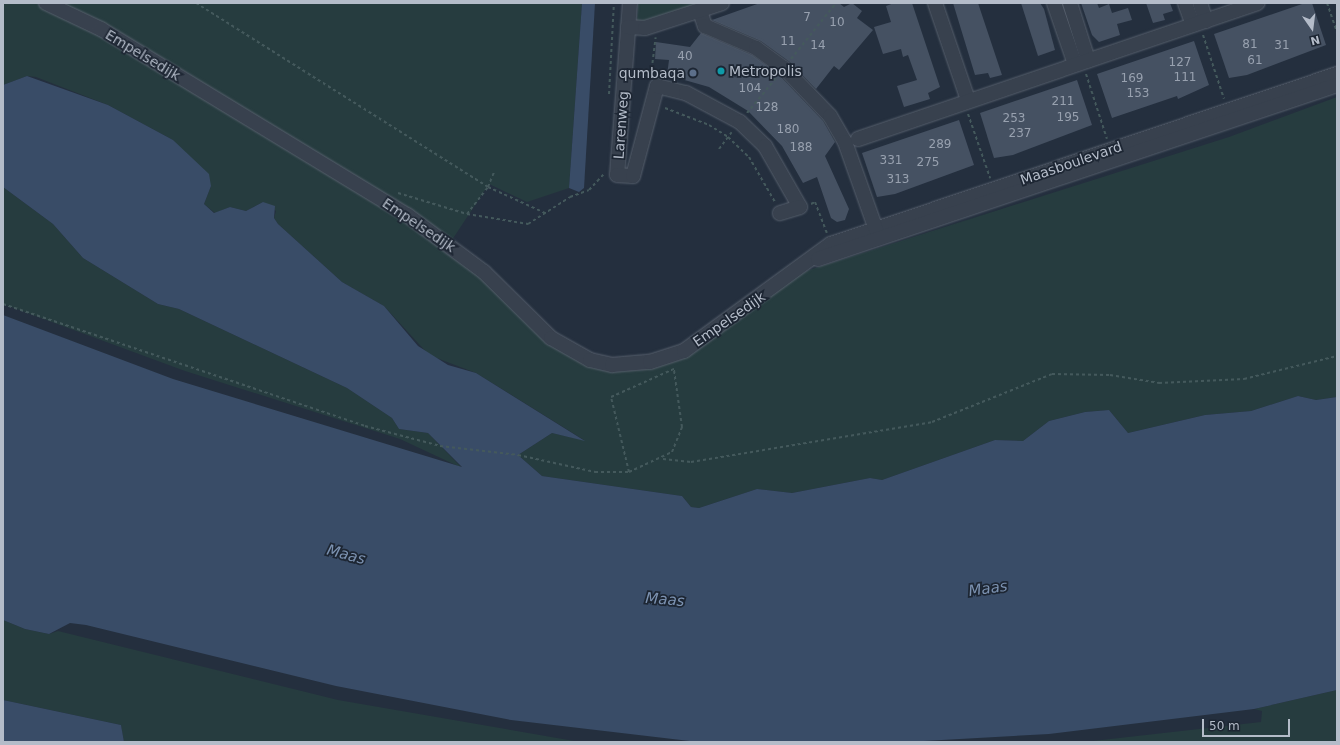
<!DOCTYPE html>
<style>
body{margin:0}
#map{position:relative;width:1340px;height:745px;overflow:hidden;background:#242f3e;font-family:"DejaVu Sans",sans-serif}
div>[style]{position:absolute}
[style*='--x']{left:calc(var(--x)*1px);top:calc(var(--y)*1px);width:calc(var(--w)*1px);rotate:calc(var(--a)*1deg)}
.green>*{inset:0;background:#263c3f}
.water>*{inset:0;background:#394c67}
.building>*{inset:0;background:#455162}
.path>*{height:2px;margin-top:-1px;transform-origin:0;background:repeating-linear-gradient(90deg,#44595c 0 3px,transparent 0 6px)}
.roads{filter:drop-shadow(0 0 1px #565f6c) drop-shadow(0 0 1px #565f6c)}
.minor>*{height:14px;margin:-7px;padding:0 7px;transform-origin:7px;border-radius:7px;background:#38414e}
.dots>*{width:11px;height:11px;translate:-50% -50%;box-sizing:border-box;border:2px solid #1d2633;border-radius:50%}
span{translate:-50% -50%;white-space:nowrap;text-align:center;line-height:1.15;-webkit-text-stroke:3.5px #1d2633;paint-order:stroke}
.number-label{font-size:12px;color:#98a1af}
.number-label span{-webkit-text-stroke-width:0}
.street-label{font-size:14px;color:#b4bcc9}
.poi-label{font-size:14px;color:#b4bcc9}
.left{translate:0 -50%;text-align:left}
.right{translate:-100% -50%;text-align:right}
.water-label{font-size:15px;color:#7c92b1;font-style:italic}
.frame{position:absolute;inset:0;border:4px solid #b4bcc9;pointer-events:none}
.north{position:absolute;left:1292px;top:8px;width:40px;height:40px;-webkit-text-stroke:3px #1d2633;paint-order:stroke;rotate:166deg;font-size:11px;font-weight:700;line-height:16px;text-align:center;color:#b4bcc9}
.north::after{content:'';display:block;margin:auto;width:14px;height:18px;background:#b4bcc9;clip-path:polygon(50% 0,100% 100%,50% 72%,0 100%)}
.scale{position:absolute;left:1202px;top:719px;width:88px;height:18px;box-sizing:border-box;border:2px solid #b4bcc9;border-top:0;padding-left:5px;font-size:12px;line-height:14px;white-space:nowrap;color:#b4bcc9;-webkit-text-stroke:3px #1d2633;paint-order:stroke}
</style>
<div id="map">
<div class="green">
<i style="clip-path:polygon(3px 3px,36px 3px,100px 34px,347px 183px,459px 257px,555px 347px,648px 368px,806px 271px,1229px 137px,1337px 97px,1337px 397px,1316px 400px,1298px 396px,1251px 411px,1205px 415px,1128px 433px,1109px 410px,1085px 412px,1049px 421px,1023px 441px,995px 440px,882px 480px,870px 478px,792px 493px,757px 489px,699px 508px,691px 507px,682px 496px,542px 476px,518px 455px,552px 433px,584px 440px,476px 373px,429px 355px,384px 306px,342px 282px,278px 224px,274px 218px,276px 211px,263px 202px,246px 211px,230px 207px,215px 213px,204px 204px,211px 186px,173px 140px,108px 105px,36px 77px,27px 76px,3px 85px)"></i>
<i style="clip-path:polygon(57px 3px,582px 3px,569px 188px,527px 202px,489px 184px,452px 240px)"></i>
<i style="clip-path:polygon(638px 3px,708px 3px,643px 24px,637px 21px)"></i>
<i style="clip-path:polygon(3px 187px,53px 224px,83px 258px,158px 304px,179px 309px,347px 388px,392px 418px,399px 429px,428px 433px,462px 468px,400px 439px,185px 371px,3px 304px)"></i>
<i style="clip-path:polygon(3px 620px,25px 629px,49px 634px,58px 631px,338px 700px,580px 742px,124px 742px,121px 725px,3px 700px)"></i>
<i style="clip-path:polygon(1337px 690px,1337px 742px,1084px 742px,1261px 722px,1262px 711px,1254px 709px)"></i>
</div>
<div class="water">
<i style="clip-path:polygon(582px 3px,595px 3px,584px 188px,579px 192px,569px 188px)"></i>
<i style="clip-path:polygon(27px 76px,108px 105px,173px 140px,209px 174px,211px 186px,204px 204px,214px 213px,230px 207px,246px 211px,263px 202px,275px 206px,274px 218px,278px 224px,342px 282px,384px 306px,418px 346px,448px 365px,476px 373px,585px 441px,552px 433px,518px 455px,542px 476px,682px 496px,691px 507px,699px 508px,757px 489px,792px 493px,870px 478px,882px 480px,995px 440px,1023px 441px,1049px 421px,1085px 412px,1109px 410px,1128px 433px,1205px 415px,1251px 411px,1298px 396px,1316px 400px,1337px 397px,1337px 690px,1254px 709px,1049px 734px,906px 742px,698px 742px,511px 720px,336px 686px,86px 625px,70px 623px,49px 634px,25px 629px,3px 620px,3px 315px,173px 379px,462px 467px,428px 433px,399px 429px,392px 418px,347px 388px,179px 309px,158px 304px,83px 258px,53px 224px,3px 187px,3px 85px)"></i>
<i style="clip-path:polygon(3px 700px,121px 725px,124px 742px,3px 742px)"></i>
</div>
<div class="building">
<i style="clip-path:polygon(760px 3px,839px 3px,844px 7px,852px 3px,862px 11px,857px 18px,873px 30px,839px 70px,834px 66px,816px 89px,790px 62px,761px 41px,712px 20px)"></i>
<i style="clip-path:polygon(894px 3px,912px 3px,940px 87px,928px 93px,930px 99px,904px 107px,897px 86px,917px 80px,908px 55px,903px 57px,901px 49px,883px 54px,874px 27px,891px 22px,886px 6px)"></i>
<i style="clip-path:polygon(953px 3px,978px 3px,1002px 75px,990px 78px,988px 73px,975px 75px)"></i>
<i style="clip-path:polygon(1021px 3px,1040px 3px,1044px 9px,1055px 50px,1038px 56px)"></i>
<i style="clip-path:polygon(1081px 3px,1097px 3px,1099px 8px,1109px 4px,1112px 13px,1128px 8px,1132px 20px,1117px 24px,1120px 35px,1099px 42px,1092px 35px)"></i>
<i style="clip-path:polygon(1146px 3px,1170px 3px,1173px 11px,1163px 14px,1165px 20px,1153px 23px)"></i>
<i style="clip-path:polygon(1305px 3px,1312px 3px,1326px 45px,1247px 75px,1229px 78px,1214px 34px)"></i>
<i style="clip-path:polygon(701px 33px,752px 55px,778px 74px,823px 121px,835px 142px,825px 156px,849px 209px,845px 220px,837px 222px,831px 218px,817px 177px,803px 183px,782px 146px,748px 111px,709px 87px,667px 75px,669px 60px,655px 59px,656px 42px,690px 47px)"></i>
<i style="clip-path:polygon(1194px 41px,1209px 85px,1178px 99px,1177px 96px,1112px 118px,1097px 74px)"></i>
<i style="clip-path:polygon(1077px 80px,1092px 125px,1013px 155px,994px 158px,980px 113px)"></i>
<i style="clip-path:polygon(959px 120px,974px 165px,895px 194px,877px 197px,862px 153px)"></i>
</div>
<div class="path">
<i style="--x:196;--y:3;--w:345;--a:32.2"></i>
<i style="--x:488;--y:187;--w:63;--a:24.5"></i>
<i style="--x:1327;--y:3;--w:31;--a:71"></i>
<i style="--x:1203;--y:35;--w:67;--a:71.8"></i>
<i style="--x:791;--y:59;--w:72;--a:-51.2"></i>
<i style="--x:1086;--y:74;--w:68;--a:72.1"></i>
<i style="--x:638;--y:75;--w:11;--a:0"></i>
<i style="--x:651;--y:75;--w:38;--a:-83"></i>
<i style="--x:609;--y:94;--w:91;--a:-86.9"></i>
<i style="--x:665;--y:108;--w:47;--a:21.1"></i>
<i style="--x:709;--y:125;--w:22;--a:32"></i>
<i style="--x:728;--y:137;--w:29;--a:44"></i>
<i style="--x:749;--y:157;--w:52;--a:60"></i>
<i style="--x:747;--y:113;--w:45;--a:-50.4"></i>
<i style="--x:968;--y:114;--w:68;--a:71"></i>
<i style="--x:719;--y:149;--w:21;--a:-53"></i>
<i style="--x:398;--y:193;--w:72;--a:16.9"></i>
<i style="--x:467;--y:214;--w:34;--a:-52"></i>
<i style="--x:488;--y:187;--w:16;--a:-68"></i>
<i style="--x:811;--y:204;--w:4;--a:-27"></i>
<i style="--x:815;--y:202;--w:33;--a:69"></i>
<i style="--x:467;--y:214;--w:62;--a:9.3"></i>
<i style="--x:528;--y:224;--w:50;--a:-32.7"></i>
<i style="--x:570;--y:197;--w:20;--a:-20"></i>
<i style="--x:589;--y:190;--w:22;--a:-47"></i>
<i style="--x:3;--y:304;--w:382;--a:18.6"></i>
<i style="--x:365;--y:426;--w:78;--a:14.9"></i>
<i style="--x:440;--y:446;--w:79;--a:6.6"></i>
<i style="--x:518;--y:455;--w:79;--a:12.4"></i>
<i style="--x:595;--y:472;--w:34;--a:0"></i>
<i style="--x:629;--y:472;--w:47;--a:-24.9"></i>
<i style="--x:672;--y:452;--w:27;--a:-68"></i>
<i style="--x:682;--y:427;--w:58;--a:-98"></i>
<i style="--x:663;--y:459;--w:28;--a:6"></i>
<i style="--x:691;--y:462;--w:244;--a:-9.4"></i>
<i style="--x:932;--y:422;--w:129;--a:-21.8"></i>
<i style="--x:1052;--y:374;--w:58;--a:1"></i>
<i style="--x:1110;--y:375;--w:50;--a:9.3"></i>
<i style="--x:1159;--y:383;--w:85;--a:-2.7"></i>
<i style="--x:1244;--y:379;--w:96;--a:-13.9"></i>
<i style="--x:629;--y:472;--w:77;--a:-103.5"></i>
<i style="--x:611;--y:397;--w:69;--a:-24"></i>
</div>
<div class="roads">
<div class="minor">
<i style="--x:46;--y:3;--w:61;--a:25.3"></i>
<i style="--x:101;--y:29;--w:358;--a:31.3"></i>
<i style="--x:407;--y:215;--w:96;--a:36.5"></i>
<i style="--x:484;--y:272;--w:94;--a:44.6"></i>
<i style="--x:551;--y:338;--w:45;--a:29.4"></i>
<i style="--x:590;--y:360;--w:23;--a:13"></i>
<i style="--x:612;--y:365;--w:38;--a:-5"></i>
<i style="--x:650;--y:362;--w:36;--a:-18"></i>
<i style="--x:684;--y:351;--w:182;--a:-36.1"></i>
<i style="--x:831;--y:244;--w:534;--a:-18.57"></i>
<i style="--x:630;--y:3;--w:172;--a:94.3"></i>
<i style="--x:617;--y:175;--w:16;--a:4"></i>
<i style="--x:633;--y:176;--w:93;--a:-75.1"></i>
<i style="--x:657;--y:86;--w:30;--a:14"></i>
<i style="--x:686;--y:93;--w:61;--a:28.2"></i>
<i style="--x:740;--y:122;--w:35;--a:44"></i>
<i style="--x:765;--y:146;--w:70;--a:60.2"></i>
<i style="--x:800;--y:207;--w:21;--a:163"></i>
<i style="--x:935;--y:3;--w:102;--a:71.2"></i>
<i style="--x:1054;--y:3;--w:65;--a:71"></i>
<i style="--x:1070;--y:3;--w:60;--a:72.5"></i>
<i style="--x:1185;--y:3;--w:23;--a:70"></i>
<i style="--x:1200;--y:3;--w:19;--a:72"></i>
<i style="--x:700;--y:11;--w:16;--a:72"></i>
<i style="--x:705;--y:26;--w:56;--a:23.3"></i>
<i style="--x:756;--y:48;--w:34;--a:36"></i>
<i style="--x:784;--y:68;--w:66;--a:46.2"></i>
<i style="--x:830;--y:116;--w:30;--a:60"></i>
<i style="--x:845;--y:142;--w:102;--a:70.5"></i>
<i style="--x:628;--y:27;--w:17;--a:3"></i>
<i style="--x:645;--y:28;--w:81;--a:-18"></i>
<i style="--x:858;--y:139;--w:422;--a:-18.8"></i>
<i style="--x:818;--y:259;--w:547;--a:-18.53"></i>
</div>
</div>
<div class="dots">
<i style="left:721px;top:71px;background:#0f9aa8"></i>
<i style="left:693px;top:73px;background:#5c6f8a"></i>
</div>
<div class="number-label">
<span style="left:807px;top:18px">7</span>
<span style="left:837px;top:23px">10</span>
<span style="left:788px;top:42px">11</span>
<span style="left:1250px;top:45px">81</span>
<span style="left:818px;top:46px">14</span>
<span style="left:1282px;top:46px">31</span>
<span style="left:685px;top:57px">40</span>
<span style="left:1255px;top:61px">61</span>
<span style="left:1180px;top:63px">127</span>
<span style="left:1185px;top:78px">111</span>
<span style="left:1132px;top:79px">169</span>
<span style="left:750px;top:89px">104</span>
<span style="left:1138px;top:94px">153</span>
<span style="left:1063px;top:102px">211</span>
<span style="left:767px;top:108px">128</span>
<span style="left:1068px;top:118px">195</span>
<span style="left:1014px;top:119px">253</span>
<span style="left:788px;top:130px">180</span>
<span style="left:1020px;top:134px">237</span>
<span style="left:940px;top:145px">289</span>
<span style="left:801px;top:148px">188</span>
<span style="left:891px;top:161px">331</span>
<span style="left:928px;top:163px">275</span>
<span style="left:898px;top:180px">313</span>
</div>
<div class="street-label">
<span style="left:143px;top:55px;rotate:31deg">Empelsedijk</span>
<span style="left:621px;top:125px;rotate:-86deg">Larenweg</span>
<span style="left:1071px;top:163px;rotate:-19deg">Maasboulevard</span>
<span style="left:419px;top:225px;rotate:34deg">Empelsedijk</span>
<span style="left:729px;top:319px;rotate:-35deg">Empelsedijk</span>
</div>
<div class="poi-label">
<span class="left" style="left:729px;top:71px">Metropolis</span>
<span class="right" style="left:685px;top:73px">qumbaqa</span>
</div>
<div class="water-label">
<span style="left:346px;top:555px;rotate:15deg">Maas</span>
<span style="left:988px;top:589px;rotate:-8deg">Maas</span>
<span style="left:665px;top:600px;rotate:5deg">Maas</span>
</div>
<div class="frame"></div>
<div class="north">N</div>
<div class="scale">50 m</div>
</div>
